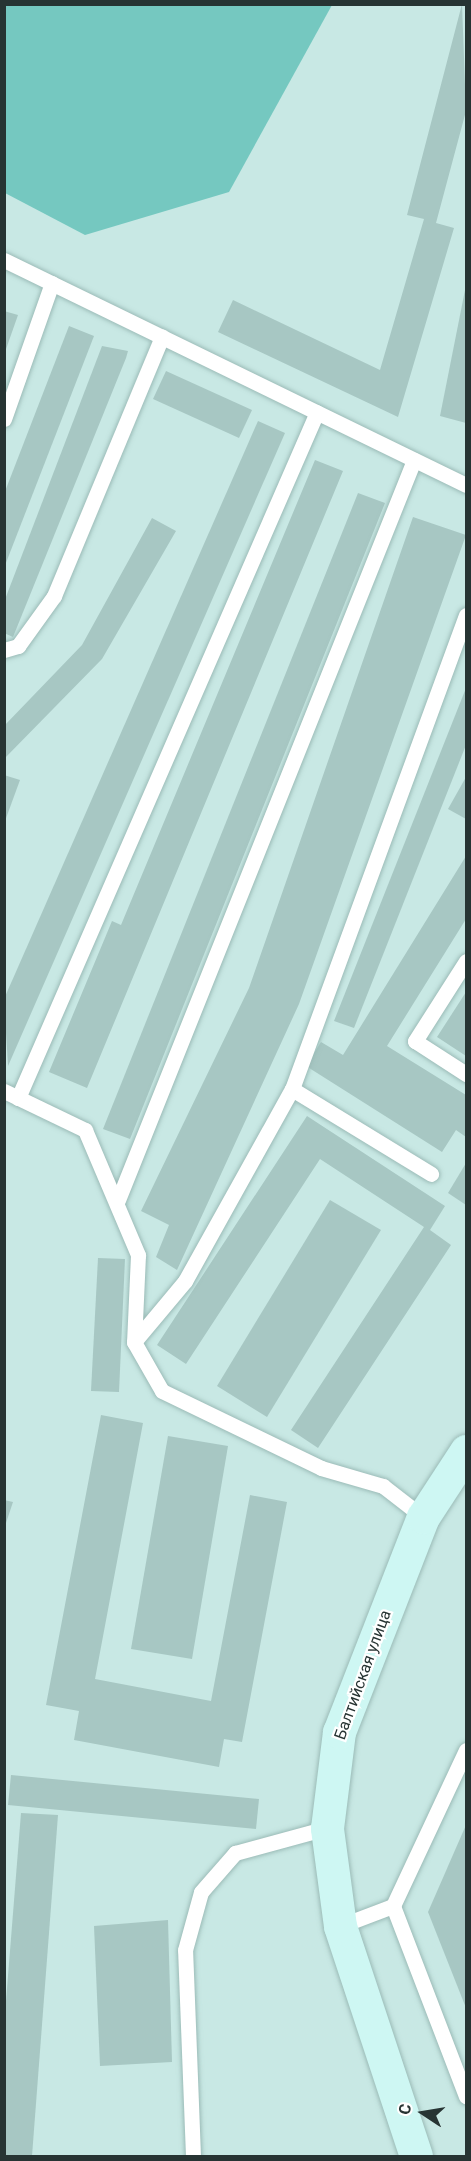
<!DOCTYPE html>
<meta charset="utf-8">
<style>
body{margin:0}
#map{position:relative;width:471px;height:2161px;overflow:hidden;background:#c8e8e4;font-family:Roboto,sans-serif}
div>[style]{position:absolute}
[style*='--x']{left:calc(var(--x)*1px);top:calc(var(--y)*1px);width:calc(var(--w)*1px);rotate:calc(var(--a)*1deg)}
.green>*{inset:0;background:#75c8c0}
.building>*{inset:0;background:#a7c7c3}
.roads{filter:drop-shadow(0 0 2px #9bbbb7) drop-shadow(0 0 2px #9bbbb7)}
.lane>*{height:15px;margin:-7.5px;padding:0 7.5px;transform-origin:7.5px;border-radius:7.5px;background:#fff}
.secondary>*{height:33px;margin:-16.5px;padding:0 16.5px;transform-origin:16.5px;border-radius:16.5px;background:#cef7f3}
span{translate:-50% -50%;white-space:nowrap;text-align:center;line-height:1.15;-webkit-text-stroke:4.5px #fff;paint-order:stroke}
.street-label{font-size:16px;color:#273433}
.frame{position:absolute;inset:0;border:6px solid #273433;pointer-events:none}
.north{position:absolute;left:393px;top:2083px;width:60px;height:60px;-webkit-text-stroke:4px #fff;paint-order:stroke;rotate:282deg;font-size:16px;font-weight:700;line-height:24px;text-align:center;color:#273433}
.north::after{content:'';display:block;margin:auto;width:21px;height:27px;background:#273433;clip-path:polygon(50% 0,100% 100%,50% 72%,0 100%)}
</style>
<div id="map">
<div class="green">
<i style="clip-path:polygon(4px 5px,5px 4px,332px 5px,229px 192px,85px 235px,5px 193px)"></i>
</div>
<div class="building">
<i style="clip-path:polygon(462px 4px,466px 111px,436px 223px,454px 228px,398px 417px,218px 332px,233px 300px,380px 370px,424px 219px,407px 215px)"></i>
<i style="clip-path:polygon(465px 290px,466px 290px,466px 423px,440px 416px)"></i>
<i style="clip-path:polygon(4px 311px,18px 315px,5px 352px,4px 351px)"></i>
<i style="clip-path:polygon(69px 326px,94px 336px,4px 568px,4px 494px)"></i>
<i style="clip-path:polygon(102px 346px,128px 351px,126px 358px,13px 637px,4px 633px,4px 602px)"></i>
<i style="clip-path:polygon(166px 371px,252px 410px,239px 438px,153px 399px)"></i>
<i style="clip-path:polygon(258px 421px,285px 433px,8px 1066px,4px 999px)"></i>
<i style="clip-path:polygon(315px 460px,343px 471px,87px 1088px,49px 1072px,112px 921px,121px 925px)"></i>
<i style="clip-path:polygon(358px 493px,385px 503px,130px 1139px,103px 1129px)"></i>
<i style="clip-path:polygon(413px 517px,466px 535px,299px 1004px,177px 1270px,156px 1257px,169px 1225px,141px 1211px,249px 988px)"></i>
<i style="clip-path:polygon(152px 518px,176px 531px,102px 659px,4px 759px,4px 726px,82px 645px)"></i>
<i style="clip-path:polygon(466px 688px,466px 745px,354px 1028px,334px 1021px)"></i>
<i style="clip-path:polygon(4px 775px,20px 780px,5px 821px,4px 821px)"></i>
<i style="clip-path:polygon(466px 777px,466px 819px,448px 809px)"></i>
<i style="clip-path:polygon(466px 856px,466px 919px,387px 1046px,466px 1095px,466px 1137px,456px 1130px,442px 1152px,306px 1066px,321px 1042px,343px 1055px)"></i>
<i style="clip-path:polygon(466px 992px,466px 1056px,437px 1037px)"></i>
<i style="clip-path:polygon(307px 1116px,445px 1206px,430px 1230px,451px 1245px,318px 1448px,291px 1430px,424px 1227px,320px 1159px,186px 1364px,157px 1345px)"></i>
<i style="clip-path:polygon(466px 1163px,466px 1205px,448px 1193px)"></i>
<i style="clip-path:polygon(330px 1200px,381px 1230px,267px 1417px,217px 1386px)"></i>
<i style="clip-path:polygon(98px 1258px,125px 1259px,119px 1392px,91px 1391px)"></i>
<i style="clip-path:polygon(101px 1415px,143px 1423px,95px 1679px,211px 1701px,250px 1495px,287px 1502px,242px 1742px,224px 1739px,219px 1767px,74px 1740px,79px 1711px,46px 1705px)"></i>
<i style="clip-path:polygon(168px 1436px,228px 1446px,192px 1659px,131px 1649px)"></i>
<i style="clip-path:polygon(4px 1500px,13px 1502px,5px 1526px,4px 1526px)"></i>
<i style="clip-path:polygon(11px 1775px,259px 1799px,256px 1829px,8px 1805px)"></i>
<i style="clip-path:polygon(21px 1813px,58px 1815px,32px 2156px,4px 2156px,4px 2026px)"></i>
<i style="clip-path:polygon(466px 1825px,466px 2008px,428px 1912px)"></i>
<i style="clip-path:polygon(168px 1920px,172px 2062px,100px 2066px,94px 1926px)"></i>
</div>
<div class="roads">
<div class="lane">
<i style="--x:4;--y:260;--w:514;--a:25.97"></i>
<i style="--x:4;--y:419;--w:144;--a:-70.6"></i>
<i style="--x:4;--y:650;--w:15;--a:-16"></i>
<i style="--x:18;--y:646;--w:62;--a:-54.2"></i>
<i style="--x:54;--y:596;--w:281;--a:-67.4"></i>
<i style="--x:466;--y:961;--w:95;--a:122.5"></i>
<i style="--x:415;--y:1041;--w:61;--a:32.9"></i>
<i style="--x:292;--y:1089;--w:505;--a:-69.84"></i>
<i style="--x:4;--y:1091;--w:90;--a:25.7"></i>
<i style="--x:85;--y:1130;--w:136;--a:67"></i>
<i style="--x:138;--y:1255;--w:87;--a:92.6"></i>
<i style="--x:134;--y:1342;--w:56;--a:60.3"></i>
<i style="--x:162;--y:1391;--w:177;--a:25.8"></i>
<i style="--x:321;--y:1468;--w:65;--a:16.2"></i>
<i style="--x:383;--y:1486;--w:51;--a:37.8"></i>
<i style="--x:18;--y:1098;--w:748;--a:-66.45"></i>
<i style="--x:118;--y:1200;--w:797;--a:-68.2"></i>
<i style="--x:134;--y:1342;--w:80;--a:-50.1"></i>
<i style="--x:185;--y:1281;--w:220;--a:-60.9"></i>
<i style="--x:292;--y:1089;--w:163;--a:31.4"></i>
<i style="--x:466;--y:1750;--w:172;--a:115.1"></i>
<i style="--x:393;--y:1906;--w:204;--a:69"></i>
<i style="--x:340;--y:1926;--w:57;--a:-20.7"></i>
<i style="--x:193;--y:2156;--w:206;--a:-92.2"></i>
<i style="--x:185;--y:1950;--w:60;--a:-74.6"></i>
<i style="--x:201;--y:1892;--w:52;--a:-48.9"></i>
<i style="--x:235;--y:1853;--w:95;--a:-15.2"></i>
</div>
<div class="secondary">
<i style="--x:416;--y:2156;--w:242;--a:-108.3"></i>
<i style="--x:340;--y:1926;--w:99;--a:-97.6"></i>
<i style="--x:327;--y:1828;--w:97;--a:-82.9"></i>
<i style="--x:339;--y:1732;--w:231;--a:-68.7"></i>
<i style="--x:423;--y:1517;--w:79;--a:-56.9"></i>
</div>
</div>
<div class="street-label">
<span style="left:363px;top:1675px;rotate:-70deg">Балтийская улица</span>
</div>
<div class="frame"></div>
<div class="north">С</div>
</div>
